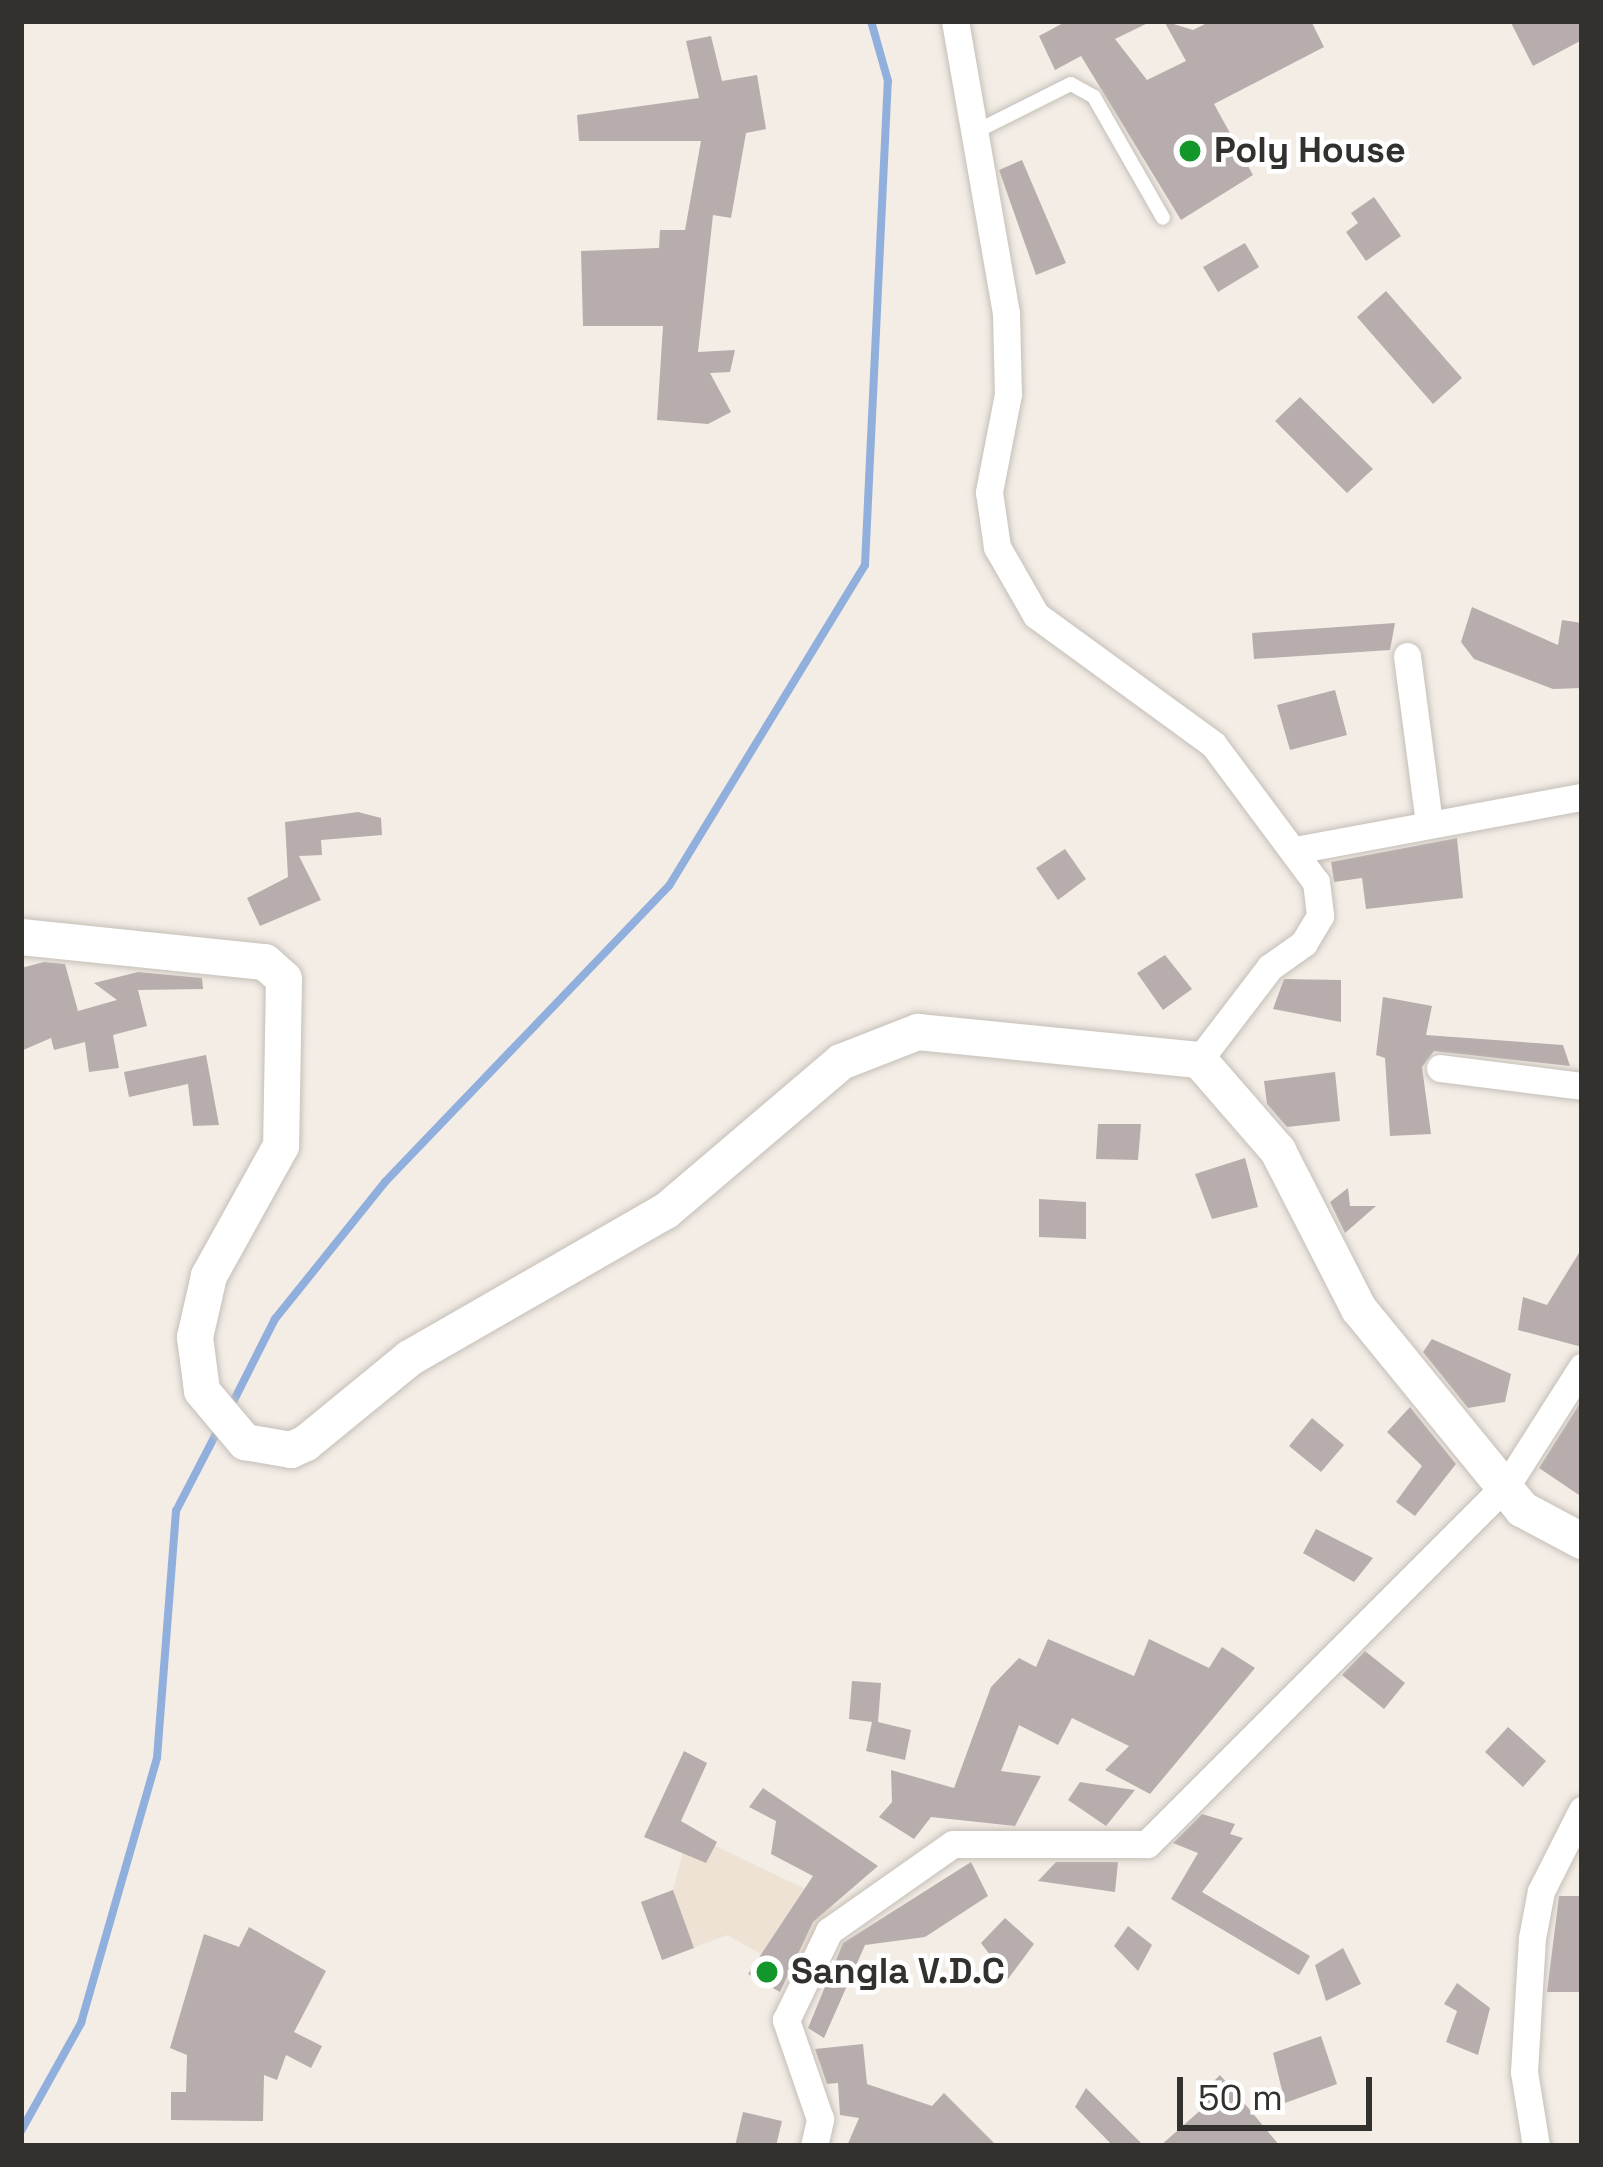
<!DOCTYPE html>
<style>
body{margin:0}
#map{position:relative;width:1603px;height:2167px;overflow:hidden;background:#f3ede6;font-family:"Space Grotesk",sans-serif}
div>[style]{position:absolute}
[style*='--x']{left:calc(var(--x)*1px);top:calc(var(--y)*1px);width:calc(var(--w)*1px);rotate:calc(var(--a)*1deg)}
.built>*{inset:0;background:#ede2d4}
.stream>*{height:8px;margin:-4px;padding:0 4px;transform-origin:4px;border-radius:4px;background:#91afdd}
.building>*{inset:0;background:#b7adac}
.roads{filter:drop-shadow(0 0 3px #c5bfb8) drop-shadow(0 0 3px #c5bfb8)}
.service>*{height:14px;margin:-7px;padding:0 7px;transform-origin:7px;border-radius:7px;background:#fff}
.minor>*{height:27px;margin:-13.5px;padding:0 13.5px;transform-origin:13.5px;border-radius:13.5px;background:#fff}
.tertiary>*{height:36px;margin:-18px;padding:0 18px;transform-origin:18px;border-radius:18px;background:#fff}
.dots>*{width:33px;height:33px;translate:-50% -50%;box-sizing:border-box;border:6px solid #fff;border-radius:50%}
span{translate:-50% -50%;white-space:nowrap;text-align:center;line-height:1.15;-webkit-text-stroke:9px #fff;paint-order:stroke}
.poi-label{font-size:36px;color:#33312e;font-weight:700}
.left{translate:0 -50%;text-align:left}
.frame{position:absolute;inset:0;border:24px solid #33312e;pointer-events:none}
.scale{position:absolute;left:1177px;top:2077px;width:195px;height:54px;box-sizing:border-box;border:6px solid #33312e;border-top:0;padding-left:15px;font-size:36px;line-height:42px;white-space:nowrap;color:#33312e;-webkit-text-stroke:9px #fff;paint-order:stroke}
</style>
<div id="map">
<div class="built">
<i style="clip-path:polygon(688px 1833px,835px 1903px,792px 1972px,727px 1935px,662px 1960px,641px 1902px,673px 1890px)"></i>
</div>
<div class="stream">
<i style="--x:230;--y:1408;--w:100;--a:-63.2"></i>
<i style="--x:275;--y:1319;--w:176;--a:-51.2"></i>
<i style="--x:385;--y:1182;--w:410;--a:-46.2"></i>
<i style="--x:669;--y:886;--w:376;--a:-58.6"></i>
<i style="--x:865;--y:565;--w:485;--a:-87.3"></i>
<i style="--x:888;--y:81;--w:62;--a:-105.8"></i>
<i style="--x:21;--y:2131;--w:124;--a:-60.9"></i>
<i style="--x:81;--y:2023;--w:276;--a:-74"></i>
<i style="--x:157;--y:1758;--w:248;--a:-85.6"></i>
<i style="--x:176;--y:1511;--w:96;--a:-62.6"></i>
</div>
<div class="building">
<i style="clip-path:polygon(1067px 21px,1152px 21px,1115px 39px,1147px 80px,1186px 61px,1164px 21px,1193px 30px,1211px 21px,1311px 21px,1324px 47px,1214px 104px,1253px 175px,1181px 220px,1081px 56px,1055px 70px,1039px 36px)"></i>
<i style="clip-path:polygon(1510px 21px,1582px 21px,1582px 40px,1533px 66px)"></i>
<i style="clip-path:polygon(711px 36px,722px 81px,757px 75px,766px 129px,746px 133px,731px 218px,713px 215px,698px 352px,735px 350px,730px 372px,710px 373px,731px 412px,708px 424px,657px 420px,663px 326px,583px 326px,581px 251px,659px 248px,660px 230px,685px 230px,701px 141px,579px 141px,577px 115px,699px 98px,686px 41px)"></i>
<i style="clip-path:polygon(1022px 160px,1066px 263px,1036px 275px,999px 170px)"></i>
<i style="clip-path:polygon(1374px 197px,1401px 236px,1366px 261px,1346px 232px,1358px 223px,1351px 213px)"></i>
<i style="clip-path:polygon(1245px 243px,1259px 267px,1218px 292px,1203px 267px)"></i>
<i style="clip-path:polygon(1386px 291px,1462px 378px,1433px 404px,1357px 317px)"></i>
<i style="clip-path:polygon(1300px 397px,1373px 469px,1347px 493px,1275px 421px)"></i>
<i style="clip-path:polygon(1472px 607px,1558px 645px,1562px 620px,1582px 623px,1582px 688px,1553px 689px,1474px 659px,1461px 642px)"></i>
<i style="clip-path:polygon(1395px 623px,1390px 650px,1254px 659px,1252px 633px)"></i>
<i style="clip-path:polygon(1335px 690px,1347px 735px,1290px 750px,1277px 705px)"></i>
<i style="clip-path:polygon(358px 812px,381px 818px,382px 835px,321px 840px,322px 855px,299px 856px,321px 900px,260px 926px,247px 898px,288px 877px,285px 822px)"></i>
<i style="clip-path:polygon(1457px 838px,1463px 898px,1366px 909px,1362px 878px,1334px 882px,1331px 862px)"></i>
<i style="clip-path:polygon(1065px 849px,1086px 879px,1058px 900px,1036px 868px)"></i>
<i style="clip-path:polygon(1165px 955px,1192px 989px,1163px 1010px,1137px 973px)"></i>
<i style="clip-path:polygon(44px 962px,65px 964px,78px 1011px,117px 1000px,94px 983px,138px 972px,202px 978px,203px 989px,138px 990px,147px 1026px,113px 1035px,119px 1068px,89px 1072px,85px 1042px,54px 1050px,51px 1038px,21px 1051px,21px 968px)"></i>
<i style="clip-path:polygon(1284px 979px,1341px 980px,1341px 1022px,1273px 1009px)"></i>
<i style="clip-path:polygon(1383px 997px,1432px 1006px,1426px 1035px,1563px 1045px,1570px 1066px,1434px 1051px,1422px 1067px,1431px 1134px,1390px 1136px,1385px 1058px,1376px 1055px)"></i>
<i style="clip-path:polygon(206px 1055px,219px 1125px,193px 1126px,188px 1084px,129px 1097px,124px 1072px)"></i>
<i style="clip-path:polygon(1335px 1072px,1340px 1121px,1287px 1127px,1267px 1104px,1264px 1081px)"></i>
<i style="clip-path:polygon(1098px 1124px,1141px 1124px,1138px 1160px,1096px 1159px)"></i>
<i style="clip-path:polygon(1245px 1158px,1258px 1207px,1212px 1219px,1195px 1174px)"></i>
<i style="clip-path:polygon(1348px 1188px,1350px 1206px,1376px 1206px,1345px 1233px,1330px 1202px)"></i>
<i style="clip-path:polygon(1039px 1199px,1086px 1202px,1086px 1239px,1039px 1237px)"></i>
<i style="clip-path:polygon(1582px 1248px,1582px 1347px,1518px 1330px,1523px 1297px,1547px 1305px)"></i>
<i style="clip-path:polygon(1432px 1339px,1511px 1374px,1505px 1402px,1468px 1408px,1423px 1352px)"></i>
<i style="clip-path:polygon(1582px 1400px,1582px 1497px,1539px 1468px)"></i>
<i style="clip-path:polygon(1410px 1407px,1456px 1464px,1415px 1516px,1396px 1502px,1422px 1466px,1387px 1432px)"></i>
<i style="clip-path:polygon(1312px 1418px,1344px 1445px,1321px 1472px,1289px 1446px)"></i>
<i style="clip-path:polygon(1316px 1529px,1373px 1558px,1354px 1582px,1303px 1553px)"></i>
<i style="clip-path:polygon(1048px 1639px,1134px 1676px,1149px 1639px,1209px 1668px,1222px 1647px,1255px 1668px,1150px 1794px,1105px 1770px,1129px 1746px,1072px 1718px,1058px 1745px,1019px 1725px,1001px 1771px,1041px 1776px,1015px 1826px,931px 1817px,914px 1839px,879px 1817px,892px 1802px,891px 1770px,954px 1788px,991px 1687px,1019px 1658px,1036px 1667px)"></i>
<i style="clip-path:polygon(1365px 1651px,1405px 1683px,1384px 1709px,1342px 1675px)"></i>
<i style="clip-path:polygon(852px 1681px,881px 1683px,878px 1722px,911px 1730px,905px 1760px,866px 1751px,872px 1722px,849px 1719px)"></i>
<i style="clip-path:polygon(1508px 1727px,1546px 1761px,1523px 1787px,1485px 1752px)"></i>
<i style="clip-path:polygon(684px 1751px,707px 1763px,681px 1821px,717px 1842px,706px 1863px,644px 1837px)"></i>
<i style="clip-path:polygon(1080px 1782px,1092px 1784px,1135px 1790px,1106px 1826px,1068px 1800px)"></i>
<i style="clip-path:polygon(763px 1788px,878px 1866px,813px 1922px,780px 1992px,748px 1974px,813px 1876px,771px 1854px,776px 1821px,749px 1807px)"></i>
<i style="clip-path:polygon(1202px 1814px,1235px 1824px,1230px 1834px,1243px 1838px,1202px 1892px,1310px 1956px,1299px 1975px,1171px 1899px,1198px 1853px,1173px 1843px)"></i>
<i style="clip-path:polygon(971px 1862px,988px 1896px,925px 1937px,865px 1945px,824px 2038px,808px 2028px,843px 1943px)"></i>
<i style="clip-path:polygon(1056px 1862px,1118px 1862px,1115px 1892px,1038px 1881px)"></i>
<i style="clip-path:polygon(673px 1890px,694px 1948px,662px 1960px,641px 1902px)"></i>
<i style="clip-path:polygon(1559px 1896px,1582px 1896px,1579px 1992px,1547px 1992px)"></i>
<i style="clip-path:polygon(1005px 1918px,1034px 1944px,1008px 1979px,981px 1943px)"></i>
<i style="clip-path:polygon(1128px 1926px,1152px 1945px,1138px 1971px,1114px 1946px)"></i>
<i style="clip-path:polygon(249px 1927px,326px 1971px,294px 2032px,322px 2046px,311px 2068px,286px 2055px,277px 2080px,264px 2075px,263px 2121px,171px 2120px,171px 2092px,186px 2092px,187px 2055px,170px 2048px,204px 1934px,239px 1947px)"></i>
<i style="clip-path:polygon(1343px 1948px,1361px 1984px,1326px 2001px,1315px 1965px)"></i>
<i style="clip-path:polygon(1457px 1983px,1490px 2008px,1478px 2055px,1446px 2042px,1457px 2011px,1444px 2004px)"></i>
<i style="clip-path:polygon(1321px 2036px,1337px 2084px,1285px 2103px,1273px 2053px)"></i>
<i style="clip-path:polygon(863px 2044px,867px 2084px,932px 2106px,944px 2093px,997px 2146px,847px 2146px,859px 2118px,840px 2115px,838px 2083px,827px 2084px,815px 2049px)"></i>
<i style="clip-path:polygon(1220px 2075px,1245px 2104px,1280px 2146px,1160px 2146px,1203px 2108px,1196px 2099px)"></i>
<i style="clip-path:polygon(1086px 2088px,1144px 2146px,1113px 2146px,1075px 2107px)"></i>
<i style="clip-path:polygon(743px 2112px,782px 2121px,776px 2146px,735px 2146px)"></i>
</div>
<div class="roads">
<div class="service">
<i style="--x:975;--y:132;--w:107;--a:-26.6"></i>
<i style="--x:1071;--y:84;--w:26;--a:29"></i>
<i style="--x:1094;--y:97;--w:139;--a:60.3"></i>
</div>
<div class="minor">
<i style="--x:955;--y:21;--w:297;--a:80.1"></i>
<i style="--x:1006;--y:314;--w:80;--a:88.6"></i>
<i style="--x:1008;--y:394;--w:100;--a:101"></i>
<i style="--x:989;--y:492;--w:56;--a:81.7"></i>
<i style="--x:997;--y:547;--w:78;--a:60.2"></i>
<i style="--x:1036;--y:615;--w:219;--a:36.1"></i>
<i style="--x:1213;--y:744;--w:172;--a:53.3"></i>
<i style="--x:1316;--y:882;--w:34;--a:83"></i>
<i style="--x:1320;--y:916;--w:31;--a:121"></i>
<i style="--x:1304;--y:943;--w:42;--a:144.8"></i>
<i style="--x:1270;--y:967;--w:117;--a:127.4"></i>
<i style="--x:1407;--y:656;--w:168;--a:82.5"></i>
<i style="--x:1295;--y:850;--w:292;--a:-10.5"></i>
<i style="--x:1440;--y:1068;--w:143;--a:7.2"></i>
<i style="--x:814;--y:2146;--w:28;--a:-77"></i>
<i style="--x:820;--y:2119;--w:105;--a:-109"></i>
<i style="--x:786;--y:2020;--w:99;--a:-64.2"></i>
<i style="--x:829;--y:1931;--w:151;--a:-35.1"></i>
<i style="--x:953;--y:1844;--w:194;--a:0"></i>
<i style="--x:1147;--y:1844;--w:511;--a:-45"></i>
<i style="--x:1508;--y:1483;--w:138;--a:-57.5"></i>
<i style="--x:1536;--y:2146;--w:75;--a:-99.2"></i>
<i style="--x:1524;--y:2072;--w:134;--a:-86.6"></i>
<i style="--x:1532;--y:1938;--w:48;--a:-79.2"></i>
<i style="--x:1541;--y:1891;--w:91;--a:-63.2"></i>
</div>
<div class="tertiary">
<i style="--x:21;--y:937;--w:245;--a:5.9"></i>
<i style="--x:265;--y:962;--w:25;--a:42"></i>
<i style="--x:284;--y:979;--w:167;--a:91"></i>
<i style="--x:281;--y:1146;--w:149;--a:119"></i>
<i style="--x:209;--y:1276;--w:63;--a:102.9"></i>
<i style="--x:195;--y:1337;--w:54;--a:82.6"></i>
<i style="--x:202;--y:1391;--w:67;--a:49.9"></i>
<i style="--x:245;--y:1442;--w:47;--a:9.9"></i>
<i style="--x:291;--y:1450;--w:17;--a:-25"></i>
<i style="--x:306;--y:1443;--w:134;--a:-39.3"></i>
<i style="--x:410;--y:1358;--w:295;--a:-29.9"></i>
<i style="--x:666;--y:1211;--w:230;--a:-40.4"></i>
<i style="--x:841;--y:1062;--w:83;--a:-21.3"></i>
<i style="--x:918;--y:1032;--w:282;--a:5.7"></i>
<i style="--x:1199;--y:1060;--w:121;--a:49"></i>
<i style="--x:1278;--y:1151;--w:178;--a:62.9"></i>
<i style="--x:1359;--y:1309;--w:258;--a:50.8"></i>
<i style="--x:1522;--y:1509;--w:68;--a:28.1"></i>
</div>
</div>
<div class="dots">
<i style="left:1190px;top:151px;background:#13962a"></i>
<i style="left:767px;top:1972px;background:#13962a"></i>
</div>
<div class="poi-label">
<span class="left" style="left:1214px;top:151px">Poly House</span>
<span class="left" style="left:791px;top:1972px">Sangla V.D.C</span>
</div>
<div class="frame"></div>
<div class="scale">50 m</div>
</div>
